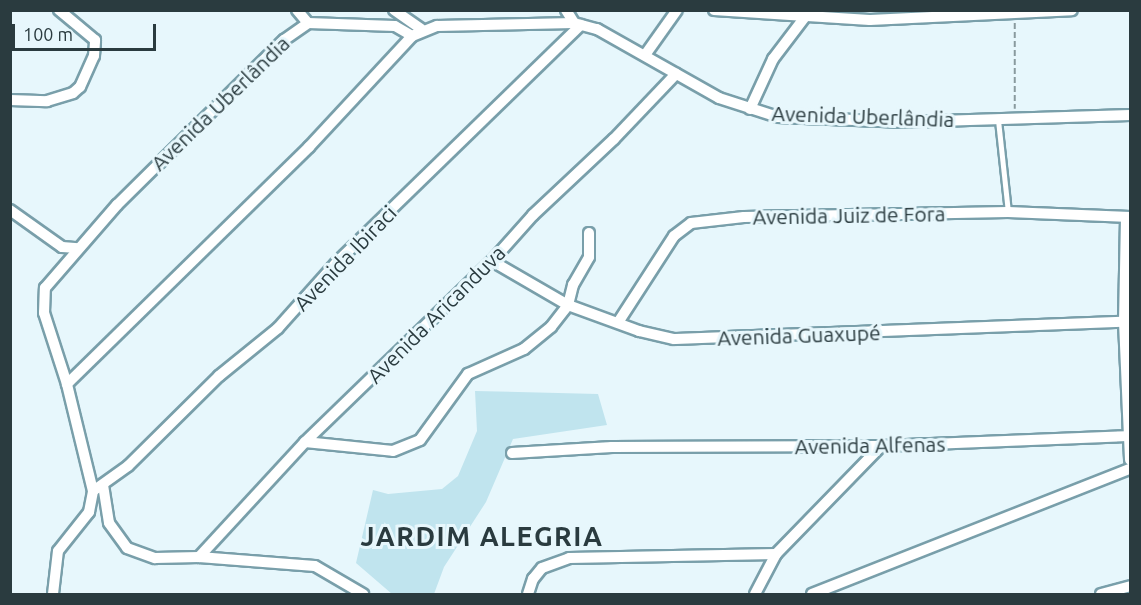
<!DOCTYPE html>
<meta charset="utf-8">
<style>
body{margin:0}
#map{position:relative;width:1141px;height:605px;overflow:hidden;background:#e7f7fc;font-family:Ubuntu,sans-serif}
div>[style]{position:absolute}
.green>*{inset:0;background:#c0e4ee}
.path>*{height:1.5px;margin-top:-0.75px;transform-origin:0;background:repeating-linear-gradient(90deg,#899a9e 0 6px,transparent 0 9px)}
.roads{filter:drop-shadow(2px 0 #799faa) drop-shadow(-2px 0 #799faa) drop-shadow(0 2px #799faa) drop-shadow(0 -2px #799faa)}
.lane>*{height:5px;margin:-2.5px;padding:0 2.5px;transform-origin:2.5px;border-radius:2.5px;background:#fff}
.street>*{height:10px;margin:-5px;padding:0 5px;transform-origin:5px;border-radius:5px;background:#fff}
span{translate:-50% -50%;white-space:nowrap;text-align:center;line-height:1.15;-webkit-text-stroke:6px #e7f7fc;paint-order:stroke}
.street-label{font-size:21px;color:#2a3b3f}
.district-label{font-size:27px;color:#2a3b3f;font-weight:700;letter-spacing:1.5px}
.frame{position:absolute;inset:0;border:12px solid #2a3b3f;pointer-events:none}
.scale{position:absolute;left:12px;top:24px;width:144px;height:27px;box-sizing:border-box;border:3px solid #2a3b3f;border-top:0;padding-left:8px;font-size:18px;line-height:21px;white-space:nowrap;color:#2a3b3f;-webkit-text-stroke:4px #e7f7fc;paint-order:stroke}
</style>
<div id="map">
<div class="green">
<i style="clip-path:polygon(475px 391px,598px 394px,607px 425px,513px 439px,486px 502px,444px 567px,434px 594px,392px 594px,356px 563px,373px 490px,388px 494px,442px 489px,458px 476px,477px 431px)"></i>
</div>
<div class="path">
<i style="left:1015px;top:23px;width:86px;rotate:90deg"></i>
</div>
<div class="roads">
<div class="lane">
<i style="left:998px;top:120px;width:93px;rotate:83.8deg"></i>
</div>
<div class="street">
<i style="left:297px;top:10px;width:17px;rotate:50deg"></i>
<i style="left:394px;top:10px;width:33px;rotate:35deg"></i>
<i style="left:566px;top:10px;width:15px;rotate:58deg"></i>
<i style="left:714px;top:10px;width:156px;rotate:3.7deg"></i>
<i style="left:870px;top:20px;width:202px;rotate:-2.8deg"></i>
<i style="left:645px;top:55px;width:55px;rotate:-54.6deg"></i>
<i style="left:10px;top:100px;width:37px;rotate:2deg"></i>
<i style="left:47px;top:101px;width:27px;rotate:-17deg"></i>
<i style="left:73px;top:93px;width:9px;rotate:-41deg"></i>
<i style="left:80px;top:87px;width:34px;rotate:-66deg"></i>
<i style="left:94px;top:56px;width:16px;rotate:-86deg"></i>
<i style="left:95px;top:40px;width:47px;rotate:-140.2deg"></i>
<i style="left:750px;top:109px;width:55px;rotate:-65.3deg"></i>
<i style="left:773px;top:59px;width:53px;rotate:-52.7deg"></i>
<i style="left:10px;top:210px;width:64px;rotate:35.4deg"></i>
<i style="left:62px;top:247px;width:16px;rotate:4deg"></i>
<i style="left:1126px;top:218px;width:104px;rotate:91.1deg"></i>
<i style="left:1124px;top:322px;width:138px;rotate:87.5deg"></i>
<i style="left:492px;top:261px;width:88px;rotate:30.1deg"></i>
<i style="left:568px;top:305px;width:76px;rotate:20.1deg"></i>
<i style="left:639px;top:331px;width:36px;rotate:13deg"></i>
<i style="left:674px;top:339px;width:450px;rotate:-2.2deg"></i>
<i style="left:619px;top:321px;width:101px;rotate:-57.1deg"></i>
<i style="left:674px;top:236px;width:21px;rotate:-37deg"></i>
<i style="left:691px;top:223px;width:53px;rotate:-6.5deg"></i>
<i style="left:744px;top:217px;width:264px;rotate:-1.1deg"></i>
<i style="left:1008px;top:212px;width:122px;rotate:2.3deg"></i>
<i style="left:67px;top:384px;width:339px;rotate:-44.4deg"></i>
<i style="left:309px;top:147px;width:151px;rotate:-47.1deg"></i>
<i style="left:305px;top:442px;width:88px;rotate:5.8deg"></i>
<i style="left:393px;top:451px;width:29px;rotate:-22deg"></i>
<i style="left:420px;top:440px;width:82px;rotate:-54deg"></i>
<i style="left:468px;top:374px;width:61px;rotate:-24.1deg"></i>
<i style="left:524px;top:349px;width:35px;rotate:-39deg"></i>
<i style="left:551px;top:327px;width:28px;rotate:-52deg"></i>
<i style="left:568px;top:305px;width:21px;rotate:-76deg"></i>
<i style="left:573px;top:285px;width:32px;rotate:-60deg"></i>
<i style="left:589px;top:257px;width:24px;rotate:-90deg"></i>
<i style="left:512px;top:453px;width:100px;rotate:-3.4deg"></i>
<i style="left:612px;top:447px;width:269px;rotate:-0.2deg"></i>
<i style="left:881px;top:446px;width:246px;rotate:-2.3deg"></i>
<i style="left:103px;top:485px;width:38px;rotate:81deg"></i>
<i style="left:109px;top:523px;width:31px;rotate:54deg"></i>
<i style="left:127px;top:548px;width:30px;rotate:20deg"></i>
<i style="left:155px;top:558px;width:44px;rotate:-1.3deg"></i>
<i style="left:199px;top:557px;width:116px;rotate:4.4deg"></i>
<i style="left:315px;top:566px;width:56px;rotate:30.3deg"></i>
<i style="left:93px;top:491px;width:110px;rotate:-103.7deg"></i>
<i style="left:67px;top:384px;width:75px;rotate:-107.9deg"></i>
<i style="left:44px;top:313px;width:25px;rotate:-88deg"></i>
<i style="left:45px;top:288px;width:110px;rotate:-49.1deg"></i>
<i style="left:117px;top:205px;width:235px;rotate:-44.7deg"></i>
<i style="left:284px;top:40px;width:29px;rotate:-35deg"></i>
<i style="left:308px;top:23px;width:87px;rotate:2deg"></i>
<i style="left:395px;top:26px;width:20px;rotate:30deg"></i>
<i style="left:412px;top:36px;width:27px;rotate:-22deg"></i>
<i style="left:437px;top:26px;width:137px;rotate:-1.3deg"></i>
<i style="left:574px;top:23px;width:24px;rotate:15deg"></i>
<i style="left:597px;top:29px;width:140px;rotate:29.5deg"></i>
<i style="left:719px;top:98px;width:62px;rotate:17.9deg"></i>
<i style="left:778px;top:117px;width:128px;rotate:2.2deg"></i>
<i style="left:906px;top:122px;width:224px;rotate:-1.8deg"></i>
<i style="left:199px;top:557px;width:156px;rotate:-47.3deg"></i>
<i style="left:305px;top:442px;width:260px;rotate:-44.1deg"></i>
<i style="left:492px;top:261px;width:62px;rotate:-48.3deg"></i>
<i style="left:533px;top:215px;width:111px;rotate:-43.2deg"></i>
<i style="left:614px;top:139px;width:90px;rotate:-46.4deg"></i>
<i style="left:53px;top:594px;width:43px;rotate:-83.4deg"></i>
<i style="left:58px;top:551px;width:50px;rotate:-51.5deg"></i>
<i style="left:89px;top:512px;width:21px;rotate:-79deg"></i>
<i style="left:93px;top:491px;width:43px;rotate:-35.5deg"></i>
<i style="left:128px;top:466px;width:128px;rotate:-44.7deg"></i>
<i style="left:219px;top:376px;width:76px;rotate:-39.1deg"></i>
<i style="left:278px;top:328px;width:89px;rotate:-48.2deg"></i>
<i style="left:337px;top:262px;width:340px;rotate:-44.2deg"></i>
<i style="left:528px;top:594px;width:16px;rotate:-72deg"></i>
<i style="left:533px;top:579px;width:14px;rotate:-51deg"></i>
<i style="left:542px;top:568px;width:29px;rotate:-20deg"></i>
<i style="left:569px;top:558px;width:207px;rotate:-1.1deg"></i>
<i style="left:755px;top:594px;width:45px;rotate:-62.3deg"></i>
<i style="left:776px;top:554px;width:151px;rotate:-45.8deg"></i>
<i style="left:812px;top:594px;width:342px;rotate:-21.5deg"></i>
<i style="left:1101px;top:594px;width:30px;rotate:-15deg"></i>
</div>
</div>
<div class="street-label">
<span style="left:220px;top:103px;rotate:-44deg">Avenida Uberlândia</span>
<span style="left:863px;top:116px;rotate:2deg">Avenida Uberlândia</span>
<span style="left:849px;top:215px;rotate:-1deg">Avenida Juiz de Fora</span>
<span style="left:345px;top:258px;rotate:-46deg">Avenida Ibiraci</span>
<span style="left:436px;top:314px;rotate:-45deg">Avenida Aricanduva</span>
<span style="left:799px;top:335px;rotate:-2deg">Avenida Guaxupé</span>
<span style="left:870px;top:445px;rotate:-1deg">Avenida Alfenas</span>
</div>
<div class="district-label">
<span style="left:482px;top:537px">JARDIM ALEGRIA</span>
</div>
<div class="frame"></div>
<div class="scale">100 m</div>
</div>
